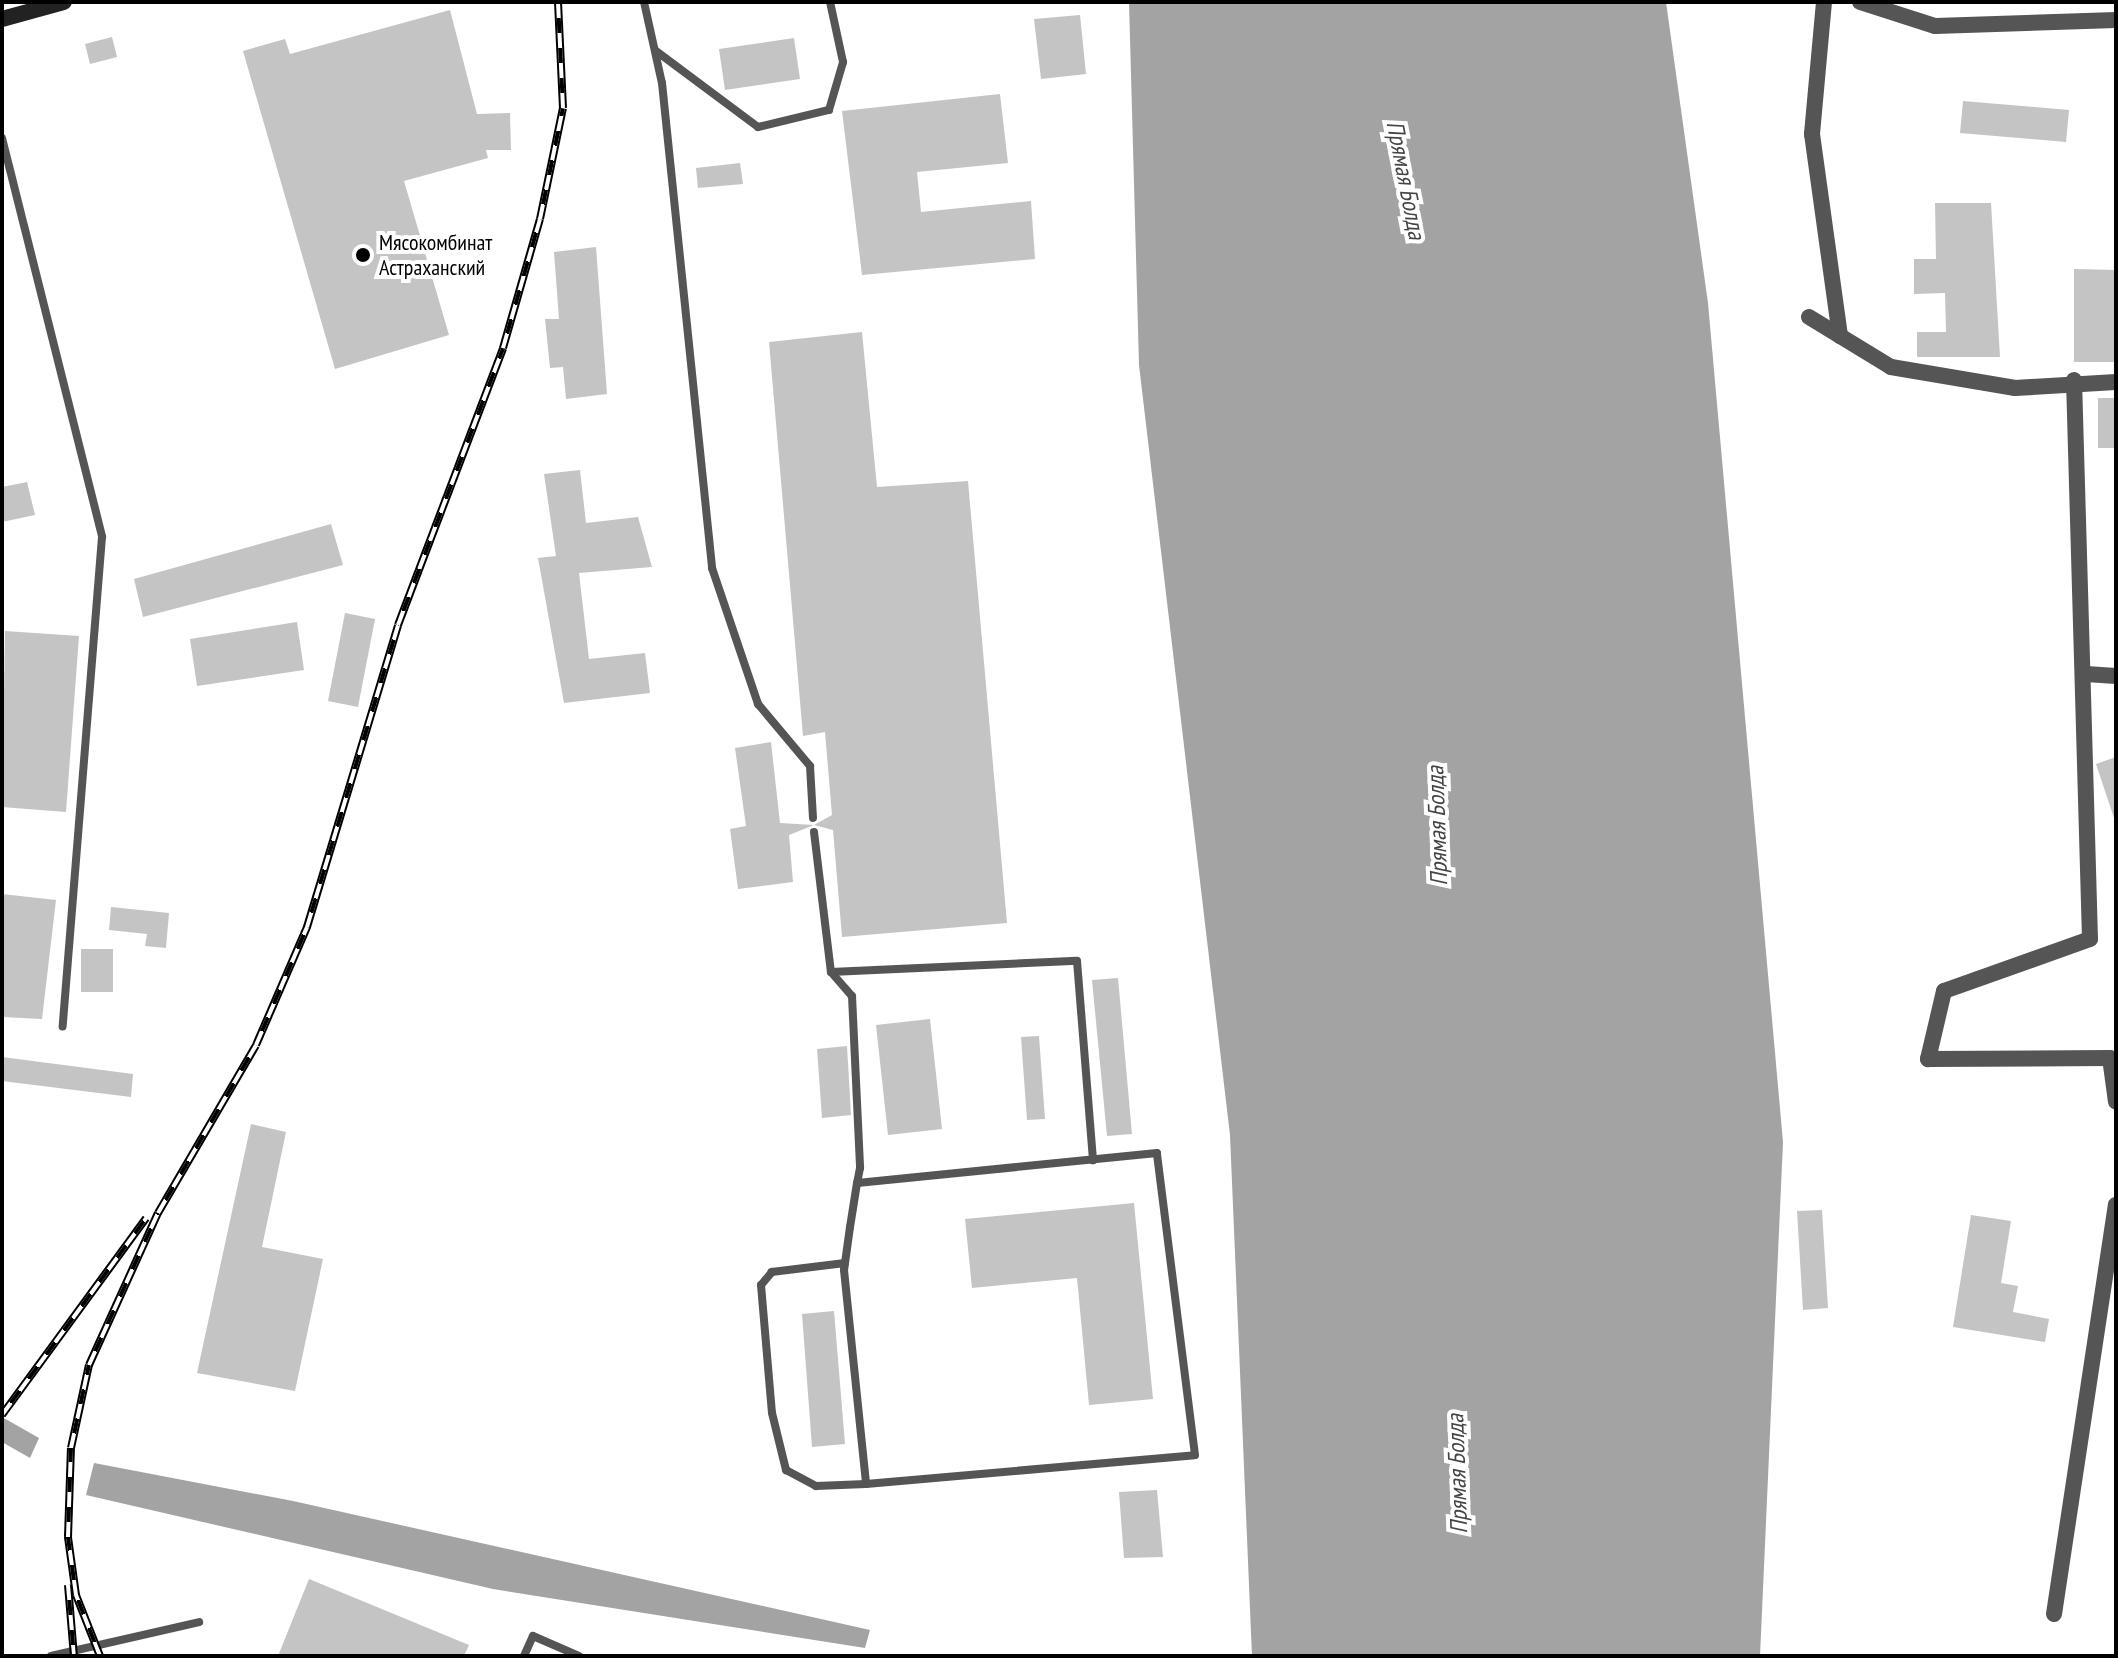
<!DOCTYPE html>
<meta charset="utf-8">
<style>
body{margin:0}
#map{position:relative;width:2118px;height:1658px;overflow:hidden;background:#fff;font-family:"PT Sans Narrow",sans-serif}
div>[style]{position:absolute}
.water>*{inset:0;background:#a3a3a3}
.building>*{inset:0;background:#c4c4c4}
.lane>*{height:8px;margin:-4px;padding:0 4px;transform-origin:4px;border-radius:4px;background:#555}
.street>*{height:16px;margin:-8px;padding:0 8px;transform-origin:8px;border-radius:8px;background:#555}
.secondary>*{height:16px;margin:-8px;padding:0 8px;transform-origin:8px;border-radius:8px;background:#222}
.rail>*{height:8px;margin-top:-4px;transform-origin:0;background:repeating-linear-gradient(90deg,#fff 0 15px,#000 0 30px);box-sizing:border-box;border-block:2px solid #000}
.dots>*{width:22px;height:22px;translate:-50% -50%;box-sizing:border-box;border:4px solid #fff;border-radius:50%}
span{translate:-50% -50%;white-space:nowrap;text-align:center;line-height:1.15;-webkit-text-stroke:8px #fff;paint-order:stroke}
.poi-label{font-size:22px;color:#000}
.left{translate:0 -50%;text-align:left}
.water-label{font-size:24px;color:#444;font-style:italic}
.frame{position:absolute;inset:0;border:4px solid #000;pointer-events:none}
</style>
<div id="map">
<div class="water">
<i style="clip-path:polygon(1129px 2px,1666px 2px,1708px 303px,1783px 1142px,1760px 1656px,1252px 1656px,1230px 1135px,1139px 365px)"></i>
<i style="clip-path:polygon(2px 1417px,39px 1438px,30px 1458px,2px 1442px)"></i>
<i style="clip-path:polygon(94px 1463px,293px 1501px,870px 1630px,865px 1648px,493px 1589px,86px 1495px)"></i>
</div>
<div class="building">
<i style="clip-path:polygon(450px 10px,477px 114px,510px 113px,511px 150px,486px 150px,488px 158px,404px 181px,449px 335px,335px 369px,243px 51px,285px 39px,290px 54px)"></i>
<i style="clip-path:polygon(1080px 15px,1086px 74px,1041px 79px,1034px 19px)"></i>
<i style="clip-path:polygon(112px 37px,117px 57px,90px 64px,85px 44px)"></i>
<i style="clip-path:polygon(794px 38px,800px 79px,725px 90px,719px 49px)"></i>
<i style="clip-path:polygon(1000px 94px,1008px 163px,917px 172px,921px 212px,1031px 201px,1035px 259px,862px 275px,842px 111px)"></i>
<i style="clip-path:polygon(1963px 101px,2069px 110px,2066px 142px,1960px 133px)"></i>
<i style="clip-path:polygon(740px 163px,743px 184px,698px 188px,696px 168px)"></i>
<i style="clip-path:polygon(1935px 203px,1991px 203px,2000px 357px,1917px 357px,1917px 332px,1946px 332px,1945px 293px,1914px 294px,1914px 259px,1936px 259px)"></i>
<i style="clip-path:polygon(596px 247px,607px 394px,566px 399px,563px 367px,550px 368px,545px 319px,559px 319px,554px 252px)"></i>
<i style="clip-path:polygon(2074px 269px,2116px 270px,2116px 362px,2074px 362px)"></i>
<i style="clip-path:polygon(862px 332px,877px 487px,968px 481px,1007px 923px,842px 937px,833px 830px,814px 825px,789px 835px,793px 882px,738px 889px,730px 829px,746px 826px,735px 748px,771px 742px,780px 823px,814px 825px,832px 815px,825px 732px,803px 736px,769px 342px)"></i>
<i style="clip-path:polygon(2098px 398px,2116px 398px,2116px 448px,2098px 448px)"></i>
<i style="clip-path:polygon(580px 470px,586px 523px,638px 517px,652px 567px,579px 573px,589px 659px,645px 653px,650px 693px,564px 703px,538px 558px,556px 556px,544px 474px)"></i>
<i style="clip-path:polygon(27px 482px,35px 515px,2px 522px,2px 487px)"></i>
<i style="clip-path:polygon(331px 524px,343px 565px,143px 617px,134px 579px)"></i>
<i style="clip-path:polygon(345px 613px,375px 619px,358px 707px,328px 701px)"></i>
<i style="clip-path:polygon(297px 622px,304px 670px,197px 686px,190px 639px)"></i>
<i style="clip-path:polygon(5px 631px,79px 636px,66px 812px,2px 807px)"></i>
<i style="clip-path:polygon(2116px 757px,2116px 817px,2114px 818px,2096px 764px)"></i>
<i style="clip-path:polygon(2px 894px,56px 900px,42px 1019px,2px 1017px)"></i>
<i style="clip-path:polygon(111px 907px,169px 913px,166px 948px,145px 946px,147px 934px,109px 930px)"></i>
<i style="clip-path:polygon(81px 949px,113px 949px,113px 992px,81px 992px)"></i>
<i style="clip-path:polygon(1118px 978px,1132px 1134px,1107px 1136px,1092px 980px)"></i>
<i style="clip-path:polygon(930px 1019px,942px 1129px,888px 1135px,876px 1025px)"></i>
<i style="clip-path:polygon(1039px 1036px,1045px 1119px,1027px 1120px,1021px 1037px)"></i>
<i style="clip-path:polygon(847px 1046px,851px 1115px,822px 1118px,817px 1049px)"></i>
<i style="clip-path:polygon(2px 1057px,133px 1074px,131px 1097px,2px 1081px)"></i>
<i style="clip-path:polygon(251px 1124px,286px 1132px,262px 1247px,323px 1259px,295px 1391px,197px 1373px)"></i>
<i style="clip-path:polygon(1134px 1203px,1153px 1399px,1089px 1405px,1077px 1278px,972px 1288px,965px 1219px)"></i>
<i style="clip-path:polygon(1822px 1210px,1828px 1308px,1803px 1310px,1797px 1211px)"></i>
<i style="clip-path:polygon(1971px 1215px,2011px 1221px,2001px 1283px,2018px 1286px,2013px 1312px,2049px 1319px,2045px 1342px,1953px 1327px)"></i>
<i style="clip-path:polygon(834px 1311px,845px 1444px,812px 1447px,802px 1314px)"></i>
<i style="clip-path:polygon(1157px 1490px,1163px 1557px,1124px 1558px,1119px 1492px)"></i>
<i style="clip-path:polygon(309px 1579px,469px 1645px,464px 1656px,278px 1656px)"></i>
</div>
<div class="lane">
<i style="left:644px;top:2px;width:83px;rotate:77.5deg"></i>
<i style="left:662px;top:83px;width:488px;rotate:84.1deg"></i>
<i style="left:712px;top:568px;width:144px;rotate:71.3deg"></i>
<i style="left:758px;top:704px;width:81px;rotate:50deg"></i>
<i style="left:810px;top:766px;width:52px;rotate:86.7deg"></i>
<i style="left:656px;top:51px;width:127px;rotate:36.7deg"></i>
<i style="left:758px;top:127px;width:73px;rotate:-13.5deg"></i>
<i style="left:829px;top:110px;width:50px;rotate:-73.7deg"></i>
<i style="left:843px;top:62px;width:61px;rotate:-102.2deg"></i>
<i style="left:2px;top:138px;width:411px;rotate:75.9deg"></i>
<i style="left:102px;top:537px;width:491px;rotate:94.6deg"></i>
<i style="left:814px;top:832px;width:141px;rotate:83.1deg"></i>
<i style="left:831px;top:972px;width:32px;rotate:49deg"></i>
<i style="left:852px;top:996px;width:172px;rotate:87.3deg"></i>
<i style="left:860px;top:1168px;width:15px;rotate:101deg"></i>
<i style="left:857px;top:1183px;width:45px;rotate:99deg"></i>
<i style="left:850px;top:1227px;width:43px;rotate:97.9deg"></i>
<i style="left:844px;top:1270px;width:215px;rotate:84.1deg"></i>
<i style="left:866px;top:1484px;width:330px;rotate:-5deg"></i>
<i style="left:1195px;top:1455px;width:304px;rotate:-97.2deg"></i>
<i style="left:1157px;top:1153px;width:301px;rotate:174.3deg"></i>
<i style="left:831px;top:972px;width:246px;rotate:-2.6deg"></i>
<i style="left:1077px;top:961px;width:200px;rotate:85.4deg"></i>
<i style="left:845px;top:1263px;width:74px;rotate:173deg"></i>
<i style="left:772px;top:1272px;width:17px;rotate:130deg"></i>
<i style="left:761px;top:1285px;width:128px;rotate:85.1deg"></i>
<i style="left:772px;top:1413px;width:59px;rotate:76.2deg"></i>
<i style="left:786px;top:1470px;width:34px;rotate:28deg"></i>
<i style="left:816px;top:1486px;width:50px;rotate:-2.3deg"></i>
<i style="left:51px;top:1656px;width:152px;rotate:-12.9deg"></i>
<i style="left:524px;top:1656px;width:22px;rotate:-66deg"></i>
<i style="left:533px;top:1636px;width:50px;rotate:23.5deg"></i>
</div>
<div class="street">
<i style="left:1824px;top:2px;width:133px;rotate:95.2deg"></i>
<i style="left:1812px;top:134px;width:204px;rotate:82.1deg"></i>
<i style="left:1860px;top:2px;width:79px;rotate:17.7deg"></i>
<i style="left:1935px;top:26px;width:181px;rotate:-1.9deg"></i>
<i style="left:1809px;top:317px;width:96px;rotate:31.4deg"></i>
<i style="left:1891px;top:367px;width:126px;rotate:9.6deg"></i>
<i style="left:2015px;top:388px;width:101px;rotate:-3.4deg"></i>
<i style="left:2074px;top:380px;width:559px;rotate:88.36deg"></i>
<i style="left:2090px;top:939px;width:155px;rotate:160.4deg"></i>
<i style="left:1944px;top:991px;width:70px;rotate:103.2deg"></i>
<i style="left:1928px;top:1059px;width:182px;rotate:-0.3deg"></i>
<i style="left:2110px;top:1058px;width:44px;rotate:82.2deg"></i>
<i style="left:2086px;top:674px;width:30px;rotate:4deg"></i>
<i style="left:2054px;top:1614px;width:414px;rotate:-81.4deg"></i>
</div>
<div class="secondary">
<i style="left:2px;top:19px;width:64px;rotate:-15.3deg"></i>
</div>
<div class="rail">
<i style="left:2px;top:1415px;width:244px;rotate:-53.8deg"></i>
<i style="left:68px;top:1585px;width:71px;rotate:85.2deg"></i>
<i style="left:100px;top:1656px;width:66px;rotate:-111.5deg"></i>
<i style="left:76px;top:1595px;width:59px;rotate:-97.9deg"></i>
<i style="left:68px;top:1537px;width:89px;rotate:-88.1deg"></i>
<i style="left:71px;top:1448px;width:85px;rotate:-77.8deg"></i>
<i style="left:89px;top:1365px;width:167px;rotate:-65.6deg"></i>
<i style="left:158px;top:1213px;width:194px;rotate:-59.7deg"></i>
<i style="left:256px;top:1045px;width:129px;rotate:-66.6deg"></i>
<i style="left:307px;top:927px;width:315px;rotate:-73.2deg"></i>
<i style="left:398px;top:625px;width:296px;rotate:-69.2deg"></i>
<i style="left:503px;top:348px;width:134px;rotate:-74deg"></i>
<i style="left:540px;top:219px;width:113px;rotate:-78.3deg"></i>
<i style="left:563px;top:108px;width:106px;rotate:-92.7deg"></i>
</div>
<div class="dots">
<i style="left:363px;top:255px;background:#000"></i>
</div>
<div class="poi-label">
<span class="left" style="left:379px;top:255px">Мясокомбинат<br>Астраханский</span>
</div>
<div class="water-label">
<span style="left:1406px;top:180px;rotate:79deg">Прямая Болда</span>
<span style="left:1437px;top:826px;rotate:-92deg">Прямая Болда</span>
<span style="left:1457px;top:1474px;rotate:-92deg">Прямая Болда</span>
</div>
<div class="frame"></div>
</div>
